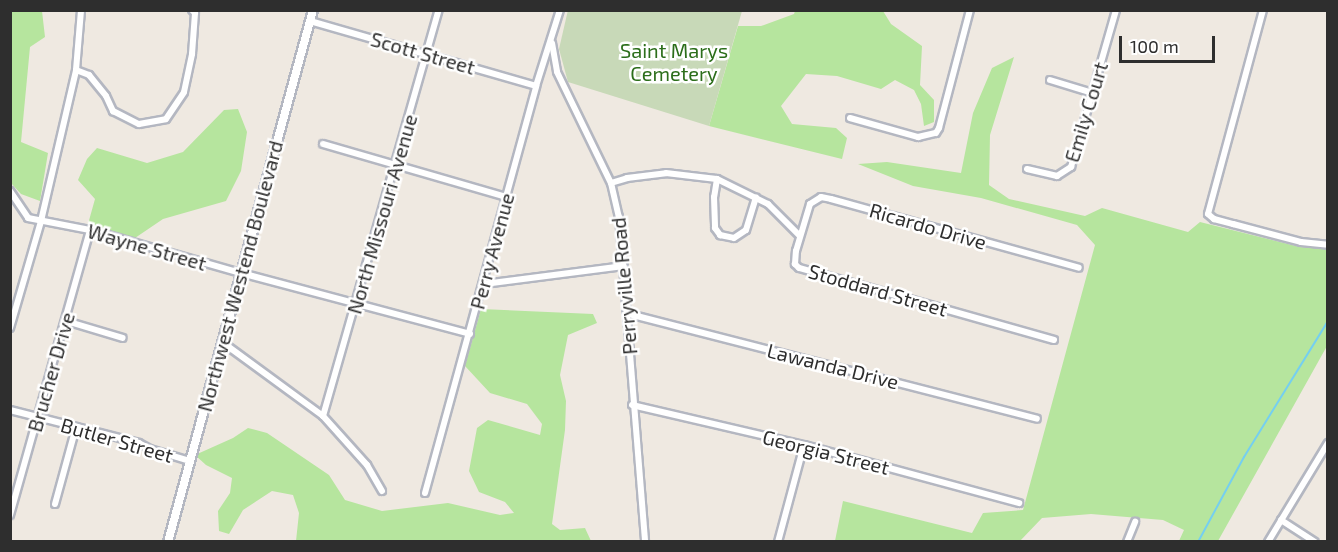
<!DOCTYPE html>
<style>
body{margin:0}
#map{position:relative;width:1338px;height:552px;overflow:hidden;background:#efe9e1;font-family:"Exo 2",sans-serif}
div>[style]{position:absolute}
.green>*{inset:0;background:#b6e59e}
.cemetery>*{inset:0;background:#c8d9b8}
.stream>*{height:2px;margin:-1px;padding:0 1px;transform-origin:1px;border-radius:1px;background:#75cff0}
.roads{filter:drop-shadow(2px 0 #b4b7c1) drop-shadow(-2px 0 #b4b7c1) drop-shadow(0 2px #b4b7c1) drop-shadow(0 -2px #b4b7c1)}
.minor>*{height:6px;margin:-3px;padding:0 3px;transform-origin:3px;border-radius:3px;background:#fff}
.tertiary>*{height:8px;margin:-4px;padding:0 4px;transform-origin:4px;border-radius:4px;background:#fff}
span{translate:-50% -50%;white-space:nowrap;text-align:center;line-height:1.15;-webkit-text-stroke:5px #fff;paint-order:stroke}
.park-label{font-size:20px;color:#2c6e1b}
.street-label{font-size:20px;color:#2e2e2e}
.frame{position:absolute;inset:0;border:12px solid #2e2e2e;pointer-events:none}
.scale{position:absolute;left:1119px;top:36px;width:96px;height:27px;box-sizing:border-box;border:3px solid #2e2e2e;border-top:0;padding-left:8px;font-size:18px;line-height:21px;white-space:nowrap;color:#2e2e2e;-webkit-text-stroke:4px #fff;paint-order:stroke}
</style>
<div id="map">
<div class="green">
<i style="clip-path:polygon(10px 11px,42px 11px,45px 37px,30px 47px,21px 142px,48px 153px,40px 201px,21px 194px,11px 183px)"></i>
<i style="clip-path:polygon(795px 11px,883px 11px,891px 24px,922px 46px,920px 85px,934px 100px,934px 122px,924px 126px,921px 104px,914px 90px,895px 80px,881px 89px,837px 76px,806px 74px,781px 106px,792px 124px,836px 128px,847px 138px,842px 159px,709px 126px,738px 26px,761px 26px,794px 14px)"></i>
<i style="clip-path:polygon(1014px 57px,990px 135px,989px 185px,1009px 199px,1085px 216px,1102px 208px,1188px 232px,1200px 222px,1300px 247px,1327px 249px,1327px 346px,1218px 541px,1179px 541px,1184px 530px,1163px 520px,1091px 514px,1042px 518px,1020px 541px,835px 541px,843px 501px,972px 533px,983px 513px,1023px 510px,1095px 245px,1077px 225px,981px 198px,913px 186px,858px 164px,887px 162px,961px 173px,973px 113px,992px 68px)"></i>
<i style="clip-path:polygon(238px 109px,247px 132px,241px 171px,226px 201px,163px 219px,135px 238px,88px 224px,95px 199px,78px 180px,87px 159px,97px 148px,147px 163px,183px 152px,224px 110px)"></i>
<i style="clip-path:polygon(481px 309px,593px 314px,597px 323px,568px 335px,560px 375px,566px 401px,565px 430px,552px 524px,560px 530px,585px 528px,591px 541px,296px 541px,299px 513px,293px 495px,272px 491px,243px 510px,229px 534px,219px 531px,218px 511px,230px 493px,232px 478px,206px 465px,195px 455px,233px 438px,248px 428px,267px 433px,329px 475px,345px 500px,382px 511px,448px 503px,500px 515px,514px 513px,505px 502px,479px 492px,469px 471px,477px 428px,488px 420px,540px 435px,542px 424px,527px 404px,490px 393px,465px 366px)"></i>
</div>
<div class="cemetery">
<i style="clip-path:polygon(568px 10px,742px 11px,709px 126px,568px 82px,559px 49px)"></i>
</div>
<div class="stream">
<i style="left:1198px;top:542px;width:97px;rotate:-61.6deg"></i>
<i style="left:1244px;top:457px;width:160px;rotate:-58.3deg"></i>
</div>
<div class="roads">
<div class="minor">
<i style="left:1263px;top:10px;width:211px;rotate:105.1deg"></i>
<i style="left:1208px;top:214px;width:8px;rotate:40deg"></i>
<i style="left:1214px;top:219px;width:20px;rotate:15deg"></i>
<i style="left:1233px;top:224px;width:70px;rotate:14.8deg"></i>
<i style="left:1301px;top:242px;width:27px;rotate:6deg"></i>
<i style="left:310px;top:21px;width:235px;rotate:16deg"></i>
<i style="left:552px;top:43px;width:29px;rotate:80deg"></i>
<i style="left:557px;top:72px;width:123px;rotate:64.1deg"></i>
<i style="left:611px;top:183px;width:35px;rotate:77deg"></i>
<i style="left:619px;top:217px;width:326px;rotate:85.4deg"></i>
<i style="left:76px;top:70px;width:14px;rotate:21deg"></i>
<i style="left:89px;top:75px;width:27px;rotate:51deg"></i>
<i style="left:106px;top:96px;width:17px;rotate:65deg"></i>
<i style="left:113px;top:111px;width:29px;rotate:27deg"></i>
<i style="left:139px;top:124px;width:27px;rotate:-10deg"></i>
<i style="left:166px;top:119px;width:32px;rotate:-56deg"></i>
<i style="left:184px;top:92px;width:39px;rotate:-78deg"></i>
<i style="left:192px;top:54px;width:41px;rotate:-85.8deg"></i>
<i style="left:195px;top:13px;width:4px;rotate:-135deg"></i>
<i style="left:1050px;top:80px;width:45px;rotate:16.8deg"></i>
<i style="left:850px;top:118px;width:71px;rotate:15.6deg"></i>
<i style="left:918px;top:137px;width:18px;rotate:-13deg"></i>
<i style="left:936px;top:133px;width:6px;rotate:-59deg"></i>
<i style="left:939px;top:128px;width:122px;rotate:-75.3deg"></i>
<i style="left:323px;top:144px;width:191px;rotate:16.1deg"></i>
<i style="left:1027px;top:169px;width:31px;rotate:13deg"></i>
<i style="left:1057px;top:176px;width:17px;rotate:-33deg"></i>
<i style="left:1071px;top:167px;width:163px;rotate:-74deg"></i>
<i style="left:717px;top:179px;width:18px;rotate:99deg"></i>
<i style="left:714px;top:197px;width:31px;rotate:88deg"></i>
<i style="left:715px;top:228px;width:9px;rotate:54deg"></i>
<i style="left:720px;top:235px;width:14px;rotate:12deg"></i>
<i style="left:734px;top:238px;width:14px;rotate:-34deg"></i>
<i style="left:746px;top:230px;width:34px;rotate:-73deg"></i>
<i style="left:611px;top:183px;width:17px;rotate:-17deg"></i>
<i style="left:627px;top:178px;width:39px;rotate:-7deg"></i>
<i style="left:666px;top:173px;width:51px;rotate:6.7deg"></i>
<i style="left:717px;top:179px;width:57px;rotate:26.1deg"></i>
<i style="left:768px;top:204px;width:45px;rotate:45deg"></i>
<i style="left:10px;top:191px;width:32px;rotate:56deg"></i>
<i style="left:28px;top:218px;width:63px;rotate:11deg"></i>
<i style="left:90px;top:230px;width:157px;rotate:15.9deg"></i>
<i style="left:241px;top:273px;width:237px;rotate:14.9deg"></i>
<i style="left:484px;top:284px;width:141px;rotate:-7.3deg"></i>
<i style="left:629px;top:314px;width:421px;rotate:14.4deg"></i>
<i style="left:66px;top:321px;width:59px;rotate:16.6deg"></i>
<i style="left:10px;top:328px;width:111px;rotate:-73.8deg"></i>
<i style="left:41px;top:221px;width:155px;rotate:-76.9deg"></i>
<i style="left:76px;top:70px;width:60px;rotate:-85.2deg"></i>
<i style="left:1054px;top:340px;width:265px;rotate:-164.2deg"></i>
<i style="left:799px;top:268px;width:6px;rotate:-135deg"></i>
<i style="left:795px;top:264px;width:13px;rotate:-86deg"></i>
<i style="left:796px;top:251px;width:49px;rotate:-73.4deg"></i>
<i style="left:810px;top:204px;width:13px;rotate:-32deg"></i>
<i style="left:821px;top:197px;width:10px;rotate:11deg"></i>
<i style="left:831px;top:199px;width:257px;rotate:15.5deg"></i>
<i style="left:222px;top:342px;width:125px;rotate:36.2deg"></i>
<i style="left:323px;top:416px;width:66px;rotate:48.1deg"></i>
<i style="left:367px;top:465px;width:30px;rotate:60deg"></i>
<i style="left:632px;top:405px;width:177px;rotate:13.1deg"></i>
<i style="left:804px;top:445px;width:223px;rotate:15.1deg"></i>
<i style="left:10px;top:410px;width:133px;rotate:14.3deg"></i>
<i style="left:139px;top:443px;width:13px;rotate:29deg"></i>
<i style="left:150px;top:449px;width:42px;rotate:16.7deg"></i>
<i style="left:323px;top:416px;width:422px;rotate:-74.1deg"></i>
<i style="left:425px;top:493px;width:422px;rotate:-74.7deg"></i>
<i style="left:536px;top:86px;width:80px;rotate:-72.5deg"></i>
<i style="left:55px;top:504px;width:80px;rotate:-74.7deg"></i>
<i style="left:10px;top:515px;width:296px;rotate:-74.3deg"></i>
<i style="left:1281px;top:520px;width:40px;rotate:32.9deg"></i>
<i style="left:778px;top:542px;width:100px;rotate:-75deg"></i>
<i style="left:1127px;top:542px;width:22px;rotate:-68deg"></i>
<i style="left:1268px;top:542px;width:116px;rotate:-58.8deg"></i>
</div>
<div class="tertiary">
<i style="left:168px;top:542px;width:551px;rotate:-74.75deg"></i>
</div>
</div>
<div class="park-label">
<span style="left:674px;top:62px">Saint Marys<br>Cemetery</span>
</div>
<div class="street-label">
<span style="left:423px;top:53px;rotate:16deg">Scott Street</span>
<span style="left:1086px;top:112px;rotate:-73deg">Emily Court</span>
<span style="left:382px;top:214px;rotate:-74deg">North Missouri Avenue</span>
<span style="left:928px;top:226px;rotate:16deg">Ricardo Drive</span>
<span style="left:147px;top:247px;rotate:16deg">Wayne Street</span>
<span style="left:492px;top:251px;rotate:-75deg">Perry Avenue</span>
<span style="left:240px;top:276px;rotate:-75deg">Northwest Westend Boulevard</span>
<span style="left:624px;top:286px;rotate:-95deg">Perryville Road</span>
<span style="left:878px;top:290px;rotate:16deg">Stoddard Street</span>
<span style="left:833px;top:366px;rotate:14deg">Lawanda Drive</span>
<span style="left:51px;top:372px;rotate:-74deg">Brucher Drive</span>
<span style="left:117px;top:440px;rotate:16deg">Butler Street</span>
<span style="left:826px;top:452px;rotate:14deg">Georgia Street</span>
</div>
<div class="frame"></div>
<div class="scale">100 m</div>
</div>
